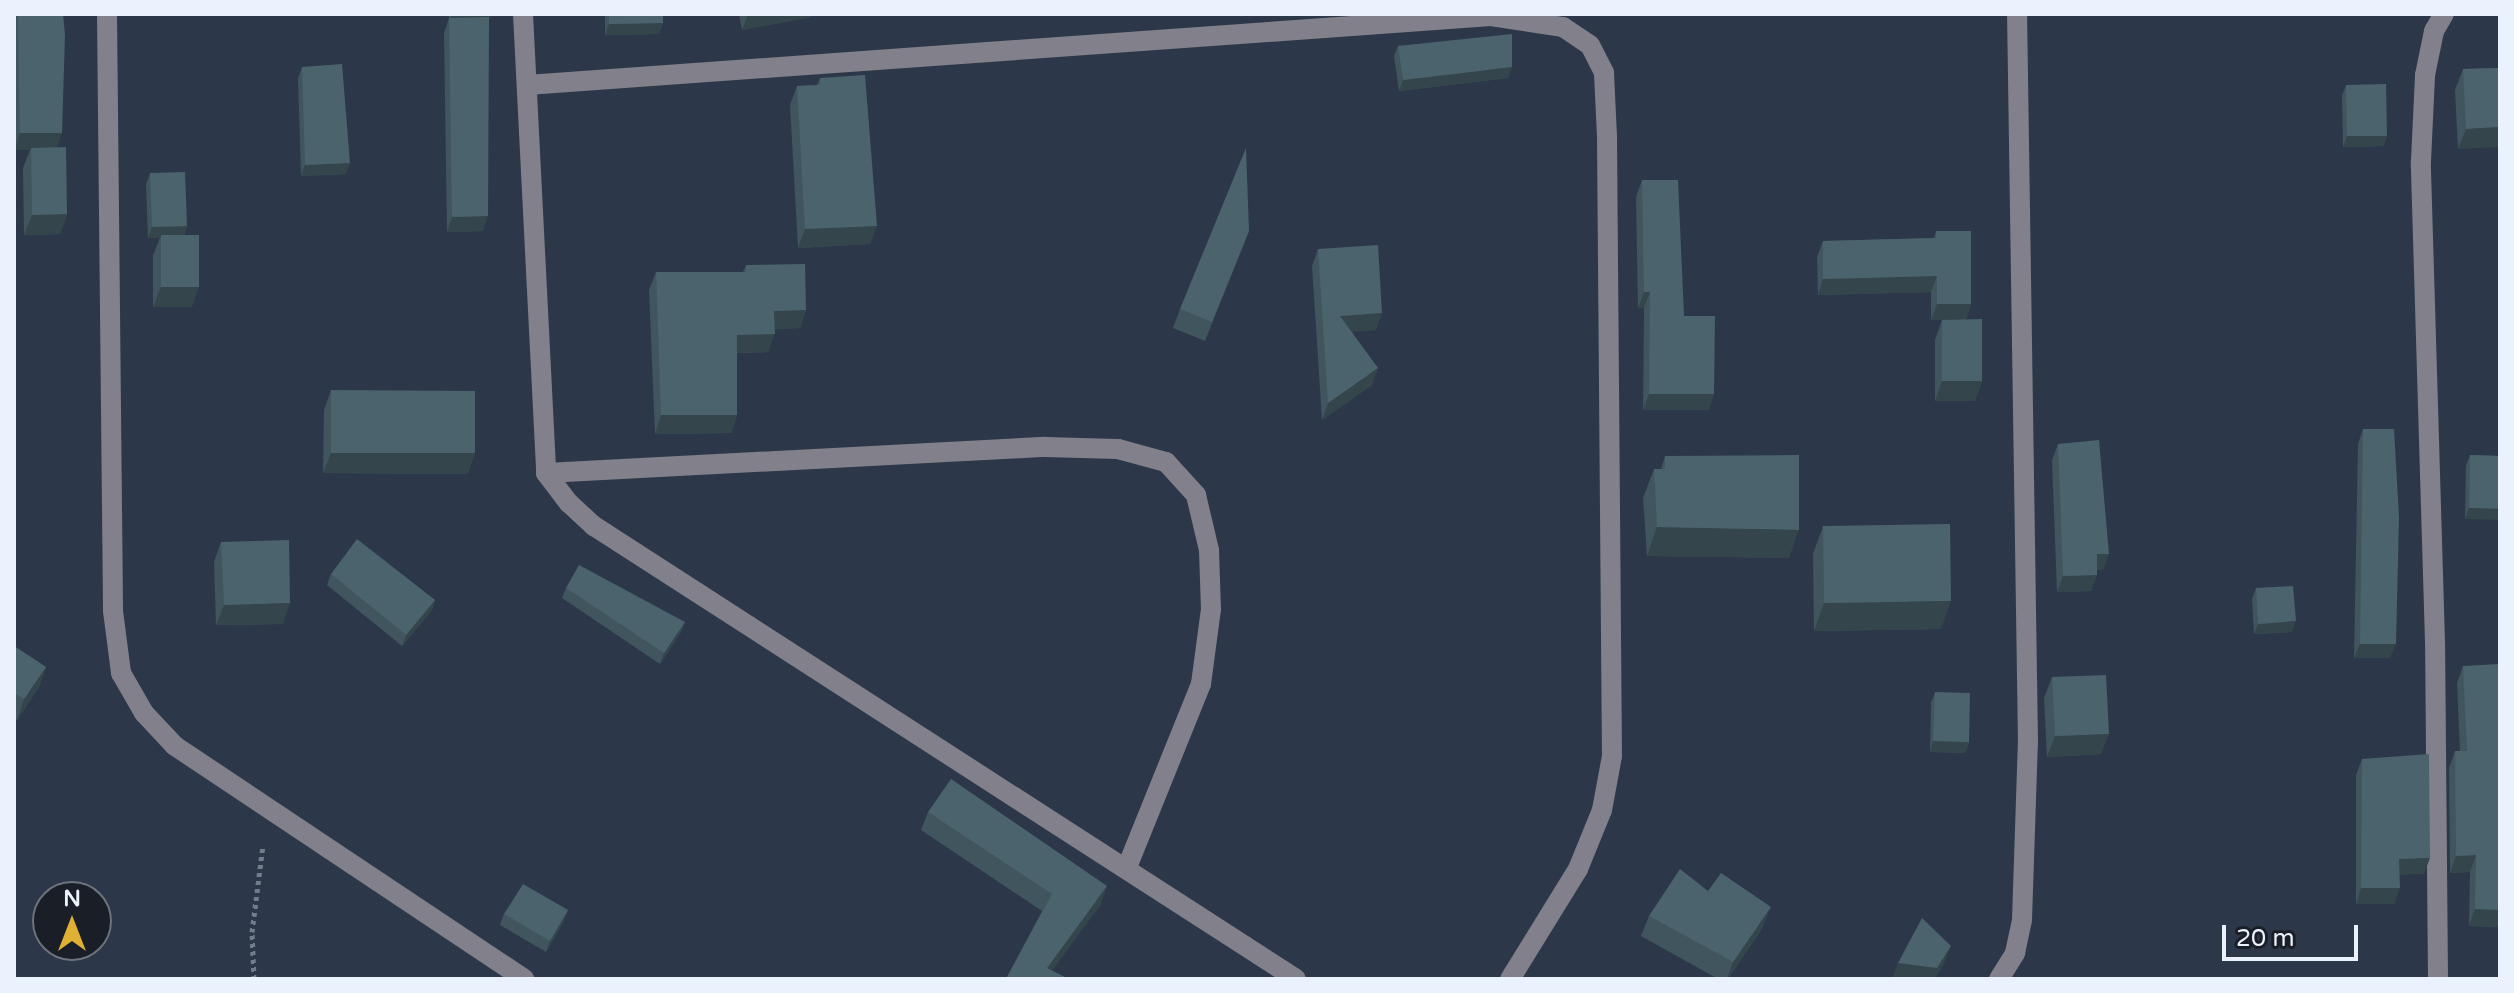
<!DOCTYPE html>
<style>
body{margin:0}
#map{position:relative;width:2514px;height:993px;overflow:hidden;background:#2c3849;font-family:"Varela Round",sans-serif}
div>[style]{position:absolute}
.path>*{height:5px;margin-top:-2.5px;transform-origin:0;background:repeating-linear-gradient(90deg,#727c8b 0 4px,transparent 0 8px)}
.minor>*{height:20px;margin:-10px;padding:0 10px;transform-origin:10px;border-radius:10px;background:#82818b}
.wall>*{inset:0;background:#40555d}
.shaded-wall>*{inset:0;background:#34454c}
.building>*{inset:0;background:#4a636c}
span{translate:-50% -50%;white-space:nowrap;text-align:center;line-height:1.15;-webkit-text-stroke:6px #1a1f27;paint-order:stroke}
.frame{position:absolute;inset:0;border:16px solid #eaf2fd;pointer-events:none}
.north{position:absolute;left:32px;top:881px;width:80px;height:80px;box-sizing:border-box;background:#1a1f27;border:2px solid #6d737d;border-radius:50%;rotate:0deg;font-size:22px;font-weight:700;line-height:32px;text-align:center;color:#eaf2fd}
.north::after{content:'';display:block;margin:auto;width:28px;height:36px;background:#e0b034;clip-path:polygon(50% 0,100% 100%,50% 72%,0 100%)}
.scale{position:absolute;left:2222px;top:925px;width:136px;height:36px;box-sizing:border-box;border:4px solid #eaf2fd;border-top:0;padding-left:10px;font-size:24px;line-height:28px;white-space:nowrap;color:#eaf2fd;-webkit-text-stroke:6px #1a1f27;paint-order:stroke}
</style>
<div id="map">
<div class="path">
<i style="left:254px;top:979px;width:47px;rotate:-92.4deg"></i>
<i style="left:252px;top:932px;width:88px;rotate:-82.8deg"></i>
</div>
<div class="minor">
<i style="left:107px;top:14px;width:597px;rotate:89.42deg"></i>
<i style="left:113px;top:611px;width:63px;rotate:82.6deg"></i>
<i style="left:121px;top:673px;width:46px;rotate:60.1deg"></i>
<i style="left:144px;top:713px;width:45px;rotate:46.8deg"></i>
<i style="left:175px;top:746px;width:420px;rotate:33.7deg"></i>
<i style="left:523px;top:14px;width:460px;rotate:87.1deg"></i>
<i style="left:546px;top:473px;width:38px;rotate:53deg"></i>
<i style="left:569px;top:503px;width:34px;rotate:43deg"></i>
<i style="left:594px;top:526px;width:835px;rotate:32.83deg"></i>
<i style="left:527px;top:85px;width:966px;rotate:-4.09deg"></i>
<i style="left:1491px;top:16px;width:73px;rotate:8.7deg"></i>
<i style="left:1563px;top:27px;width:32px;rotate:34deg"></i>
<i style="left:1590px;top:45px;width:31px;rotate:63deg"></i>
<i style="left:1604px;top:73px;width:64px;rotate:87.3deg"></i>
<i style="left:1607px;top:137px;width:619px;rotate:89.54deg"></i>
<i style="left:1612px;top:756px;width:55px;rotate:100.5deg"></i>
<i style="left:1602px;top:810px;width:64px;rotate:112.1deg"></i>
<i style="left:1578px;top:869px;width:129px;rotate:121.7deg"></i>
<i style="left:546px;top:473px;width:500px;rotate:-3deg"></i>
<i style="left:1045px;top:447px;width:73px;rotate:1.6deg"></i>
<i style="left:1118px;top:449px;width:50px;rotate:15.2deg"></i>
<i style="left:1166px;top:462px;width:45px;rotate:47.7deg"></i>
<i style="left:1196px;top:495px;width:57px;rotate:76.7deg"></i>
<i style="left:1209px;top:550px;width:59px;rotate:88.1deg"></i>
<i style="left:1211px;top:609px;width:76px;rotate:97.6deg"></i>
<i style="left:1201px;top:684px;width:197px;rotate:112deg"></i>
<i style="left:1999px;top:979px;width:31px;rotate:-58deg"></i>
<i style="left:2015px;top:953px;width:34px;rotate:-78deg"></i>
<i style="left:2022px;top:920px;width:177px;rotate:-88.1deg"></i>
<i style="left:2028px;top:743px;width:729px;rotate:-90.86deg"></i>
<i style="left:2438px;top:979px;width:337px;rotate:-90.5deg"></i>
<i style="left:2435px;top:642px;width:481px;rotate:-91.7deg"></i>
<i style="left:2421px;top:161px;width:86px;rotate:-87.3deg"></i>
<i style="left:2425px;top:75px;width:45px;rotate:-78.4deg"></i>
<i style="left:2434px;top:31px;width:20px;rotate:-60deg"></i>
</div>
<div class="wall">
<i style="clip-path:polygon(14px 14px,63px 14px,57px 147px,67px 214px,60px 234px,24px 235px,23px 168px,30px 150px,14px 150px)"></i>
<i style="clip-path:polygon(449px 14px,491px 14px,489px 19px,483px 231px,447px 232px,444px 33px,449px 18px)"></i>
<i style="clip-path:polygon(605px 14px,663px 14px,663px 23px,659px 34px,605px 35px)"></i>
<i style="clip-path:polygon(739px 14px,812px 14px,811px 17px,742px 30px)"></i>
<i style="clip-path:polygon(1398px 46px,1508px 78px,1399px 91px,1394px 56px)"></i>
<i style="clip-path:polygon(302px 67px,346px 174px,301px 176px,298px 78px)"></i>
<i style="clip-path:polygon(2500px 68px,2458px 149px,2455px 90px,2463px 69px)"></i>
<i style="clip-path:polygon(820px 78px,870px 244px,798px 248px,790px 105px,797px 86px,817px 85px)"></i>
<i style="clip-path:polygon(2346px 85px,2387px 136px,2383px 146px,2343px 147px,2342px 96px)"></i>
<i style="clip-path:polygon(150px 173px,187px 226px,184px 235px,192px 307px,153px 307px,153px 256px,160px 237px,148px 238px,146px 184px)"></i>
<i style="clip-path:polygon(1642px 180px,1684px 316px,1714px 394px,1708px 410px,1643px 410px,1644px 308px,1638px 308px,1636px 197px)"></i>
<i style="clip-path:polygon(1249px 231px,1205px 341px,1173px 328px,1180px 309px)"></i>
<i style="clip-path:polygon(1936px 231px,1971px 304px,1966px 319px,1982px 381px,1975px 401px,1935px 401px,1935px 340px,1942px 320px,1931px 320px,1931px 292px,1818px 295px,1817px 257px,1823px 241px,1934px 238px)"></i>
<i style="clip-path:polygon(1318px 249px,1376px 330px,1352px 331px,1372px 385px,1322px 420px,1312px 266px)"></i>
<i style="clip-path:polygon(746px 265px,806px 310px,800px 328px,775px 329px,768px 352px,737px 353px,737px 415px,731px 433px,655px 434px,649px 290px,656px 272px,743px 272px)"></i>
<i style="clip-path:polygon(331px 390px,468px 474px,323px 473px,324px 410px)"></i>
<i style="clip-path:polygon(2363px 429px,2390px 658px,2354px 658px,2358px 444px)"></i>
<i style="clip-path:polygon(2058px 444px,2103px 570px,2097px 570px,2091px 591px,2057px 592px,2052px 460px)"></i>
<i style="clip-path:polygon(2470px 455px,2500px 456px,2465px 519px,2466px 466px)"></i>
<i style="clip-path:polygon(1665px 456px,1789px 558px,1647px 556px,1643px 498px,1654px 469px,1661px 469px)"></i>
<i style="clip-path:polygon(1823px 526px,1941px 629px,1814px 631px,1813px 554px)"></i>
<i style="clip-path:polygon(221px 542px,283px 624px,216px 625px,214px 562px)"></i>
<i style="clip-path:polygon(331px 574px,435px 600px,432px 610px,402px 646px,327px 585px)"></i>
<i style="clip-path:polygon(566px 588px,685px 622px,681px 632px,660px 664px,562px 598px)"></i>
<i style="clip-path:polygon(2256px 588px,2292px 632px,2254px 634px,2252px 599px)"></i>
<i style="clip-path:polygon(14px 646px,46px 667px,39px 687px,17px 720px,14px 718px)"></i>
<i style="clip-path:polygon(2463px 666px,2500px 927px,2469px 926px,2470px 872px,2450px 873px,2449px 768px,2455px 751px,2460px 751px,2457px 683px)"></i>
<i style="clip-path:polygon(2052px 677px,2101px 754px,2047px 757px,2044px 698px)"></i>
<i style="clip-path:polygon(1935px 692px,1969px 742px,1965px 753px,1930px 752px,1931px 703px)"></i>
<i style="clip-path:polygon(2362px 759px,2424px 874px,2399px 874px,2394px 904px,2356px 904px,2356px 775px)"></i>
<i style="clip-path:polygon(928px 812px,1101px 904px,1052px 970px,1006px 979px,1042px 911px,921px 830px)"></i>
<i style="clip-path:polygon(1708px 891px,1763px 927px,1728px 979px,1718px 979px,1641px 936px,1649px 916px)"></i>
<i style="clip-path:polygon(568px 910px,564px 921px,546px 952px,500px 925px,504px 914px)"></i>
</div>
<div class="shaded-wall">
<i style="clip-path:polygon(452px 14px,491px 14px,489px 20px,450px 21px)"></i>
<i style="clip-path:polygon(748px 14px,812px 14px,811px 17px,742px 30px)"></i>
<i style="clip-path:polygon(663px 23px,659px 34px,605px 35px,609px 24px)"></i>
<i style="clip-path:polygon(1512px 67px,1508px 78px,1399px 91px,1403px 80px)"></i>
<i style="clip-path:polygon(2500px 127px,2500px 147px,2458px 149px,2466px 129px)"></i>
<i style="clip-path:polygon(20px 133px,62px 133px,56px 150px,14px 150px)"></i>
<i style="clip-path:polygon(2347px 136px,2387px 136px,2383px 146px,2343px 147px)"></i>
<i style="clip-path:polygon(350px 163px,346px 174px,301px 176px,305px 165px)"></i>
<i style="clip-path:polygon(67px 214px,60px 234px,24px 235px,32px 215px)"></i>
<i style="clip-path:polygon(488px 216px,483px 231px,447px 232px,452px 217px)"></i>
<i style="clip-path:polygon(187px 226px,183px 237px,148px 238px,152px 227px)"></i>
<i style="clip-path:polygon(877px 226px,870px 244px,798px 248px,805px 229px)"></i>
<i style="clip-path:polygon(1249px 231px,1242px 250px,1205px 341px,1212px 322px)"></i>
<i style="clip-path:polygon(1937px 276px,1931px 292px,1818px 295px,1823px 279px)"></i>
<i style="clip-path:polygon(161px 287px,199px 287px,192px 307px,153px 307px)"></i>
<i style="clip-path:polygon(1644px 292px,1650px 292px,1644px 308px,1638px 308px)"></i>
<i style="clip-path:polygon(1937px 304px,1971px 304px,1966px 320px,1931px 320px)"></i>
<i style="clip-path:polygon(806px 310px,800px 328px,767px 330px,774px 311px)"></i>
<i style="clip-path:polygon(1382px 313px,1376px 330px,1334px 333px,1340px 316px)"></i>
<i style="clip-path:polygon(775px 334px,768px 352px,731px 353px,737px 335px)"></i>
<i style="clip-path:polygon(1378px 368px,1372px 385px,1322px 420px,1328px 403px)"></i>
<i style="clip-path:polygon(1942px 381px,1982px 381px,1975px 401px,1935px 401px)"></i>
<i style="clip-path:polygon(1649px 394px,1714px 394px,1708px 410px,1643px 410px)"></i>
<i style="clip-path:polygon(661px 415px,737px 415px,731px 433px,655px 434px)"></i>
<i style="clip-path:polygon(331px 453px,475px 453px,468px 474px,323px 473px)"></i>
<i style="clip-path:polygon(2469px 508px,2500px 509px,2500px 520px,2465px 519px)"></i>
<i style="clip-path:polygon(1657px 527px,1799px 530px,1789px 558px,1647px 556px)"></i>
<i style="clip-path:polygon(2097px 554px,2109px 554px,2103px 570px,2091px 570px)"></i>
<i style="clip-path:polygon(2097px 575px,2091px 591px,2057px 592px,2063px 576px)"></i>
<i style="clip-path:polygon(435px 600px,432px 610px,402px 646px,406px 635px)"></i>
<i style="clip-path:polygon(1951px 601px,1941px 629px,1814px 631px,1824px 603px)"></i>
<i style="clip-path:polygon(290px 603px,283px 624px,216px 625px,224px 605px)"></i>
<i style="clip-path:polygon(2296px 621px,2292px 632px,2254px 634px,2258px 624px)"></i>
<i style="clip-path:polygon(685px 622px,681px 632px,660px 664px,664px 653px)"></i>
<i style="clip-path:polygon(2360px 644px,2396px 644px,2390px 658px,2354px 658px)"></i>
<i style="clip-path:polygon(46px 667px,39px 687px,17px 720px,24px 699px)"></i>
<i style="clip-path:polygon(2109px 734px,2101px 754px,2047px 757px,2055px 736px)"></i>
<i style="clip-path:polygon(1933px 741px,1969px 742px,1965px 753px,1930px 752px)"></i>
<i style="clip-path:polygon(2476px 855px,2470px 872px,2450px 873px,2456px 856px)"></i>
<i style="clip-path:polygon(2430px 858px,2424px 874px,2393px 875px,2399px 859px)"></i>
<i style="clip-path:polygon(1107px 886px,1101px 904px,1046px 979px,1047px 968px)"></i>
<i style="clip-path:polygon(2361px 888px,2400px 888px,2394px 904px,2356px 904px)"></i>
<i style="clip-path:polygon(1771px 907px,1763px 927px,1728px 979px,1727px 979px,1733px 962px)"></i>
<i style="clip-path:polygon(2475px 909px,2500px 910px,2500px 927px,2469px 926px)"></i>
<i style="clip-path:polygon(568px 910px,564px 921px,546px 952px,550px 941px)"></i>
<i style="clip-path:polygon(1951px 946px,1943px 966px,1935px 979px,1892px 979px,1898px 963px)"></i>
</div>
<div class="building">
<i style="clip-path:polygon(18px 14px,63px 14px,65px 35px,62px 133px,20px 133px)"></i>
<i style="clip-path:polygon(609px 14px,663px 14px,663px 23px,609px 24px)"></i>
<i style="clip-path:polygon(489px 17px,488px 216px,452px 217px,449px 18px)"></i>
<i style="clip-path:polygon(1512px 34px,1512px 67px,1403px 80px,1398px 46px)"></i>
<i style="clip-path:polygon(342px 64px,350px 163px,305px 165px,302px 67px)"></i>
<i style="clip-path:polygon(2500px 68px,2500px 127px,2466px 129px,2463px 69px)"></i>
<i style="clip-path:polygon(865px 75px,877px 226px,805px 229px,797px 86px,820px 85px,820px 78px)"></i>
<i style="clip-path:polygon(2386px 84px,2387px 136px,2347px 136px,2346px 85px)"></i>
<i style="clip-path:polygon(66px 147px,67px 214px,32px 215px,31px 148px)"></i>
<i style="clip-path:polygon(1246px 148px,1249px 231px,1212px 322px,1180px 309px)"></i>
<i style="clip-path:polygon(185px 172px,187px 226px,152px 227px,150px 173px)"></i>
<i style="clip-path:polygon(1642px 180px,1678px 180px,1684px 316px,1715px 316px,1714px 394px,1649px 394px,1650px 292px,1644px 292px)"></i>
<i style="clip-path:polygon(1936px 231px,1971px 231px,1971px 304px,1937px 304px,1937px 276px,1823px 279px,1823px 241px,1936px 238px)"></i>
<i style="clip-path:polygon(161px 235px,199px 235px,199px 287px,161px 287px)"></i>
<i style="clip-path:polygon(1378px 245px,1382px 313px,1340px 316px,1378px 368px,1328px 403px,1318px 249px)"></i>
<i style="clip-path:polygon(805px 264px,806px 310px,774px 311px,775px 334px,737px 335px,737px 415px,661px 415px,656px 272px,746px 272px,746px 265px)"></i>
<i style="clip-path:polygon(1982px 319px,1982px 381px,1942px 381px,1942px 320px)"></i>
<i style="clip-path:polygon(331px 390px,475px 391px,475px 453px,331px 453px)"></i>
<i style="clip-path:polygon(2363px 429px,2394px 429px,2399px 517px,2396px 644px,2360px 644px)"></i>
<i style="clip-path:polygon(2099px 440px,2109px 554px,2097px 554px,2097px 575px,2063px 576px,2058px 444px)"></i>
<i style="clip-path:polygon(1799px 455px,1799px 530px,1657px 527px,1654px 469px,1665px 469px,1665px 456px)"></i>
<i style="clip-path:polygon(2470px 455px,2500px 456px,2500px 509px,2469px 508px)"></i>
<i style="clip-path:polygon(1950px 524px,1951px 601px,1824px 603px,1823px 526px)"></i>
<i style="clip-path:polygon(357px 539px,435px 600px,406px 635px,331px 574px)"></i>
<i style="clip-path:polygon(289px 540px,290px 603px,224px 605px,221px 542px)"></i>
<i style="clip-path:polygon(579px 565px,685px 622px,664px 653px,566px 588px)"></i>
<i style="clip-path:polygon(2293px 586px,2296px 621px,2258px 624px,2256px 588px)"></i>
<i style="clip-path:polygon(14px 646px,46px 667px,24px 699px,14px 693px)"></i>
<i style="clip-path:polygon(2500px 664px,2500px 910px,2475px 909px,2476px 855px,2456px 856px,2455px 751px,2467px 751px,2463px 666px)"></i>
<i style="clip-path:polygon(2106px 675px,2109px 734px,2055px 736px,2052px 677px)"></i>
<i style="clip-path:polygon(1935px 692px,1970px 693px,1969px 742px,1933px 741px)"></i>
<i style="clip-path:polygon(2429px 754px,2430px 858px,2399px 859px,2400px 888px,2361px 888px,2362px 759px)"></i>
<i style="clip-path:polygon(951px 779px,1107px 886px,1047px 968px,1069px 979px,1006px 979px,1052px 894px,928px 812px)"></i>
<i style="clip-path:polygon(1680px 869px,1708px 891px,1721px 873px,1771px 907px,1733px 962px,1649px 916px)"></i>
<i style="clip-path:polygon(523px 884px,568px 910px,550px 941px,504px 914px)"></i>
<i style="clip-path:polygon(1922px 918px,1951px 946px,1937px 968px,1898px 963px)"></i>
</div>
<div class="frame"></div>
<div class="north">N</div>
<div class="scale">20 m</div>
</div>
